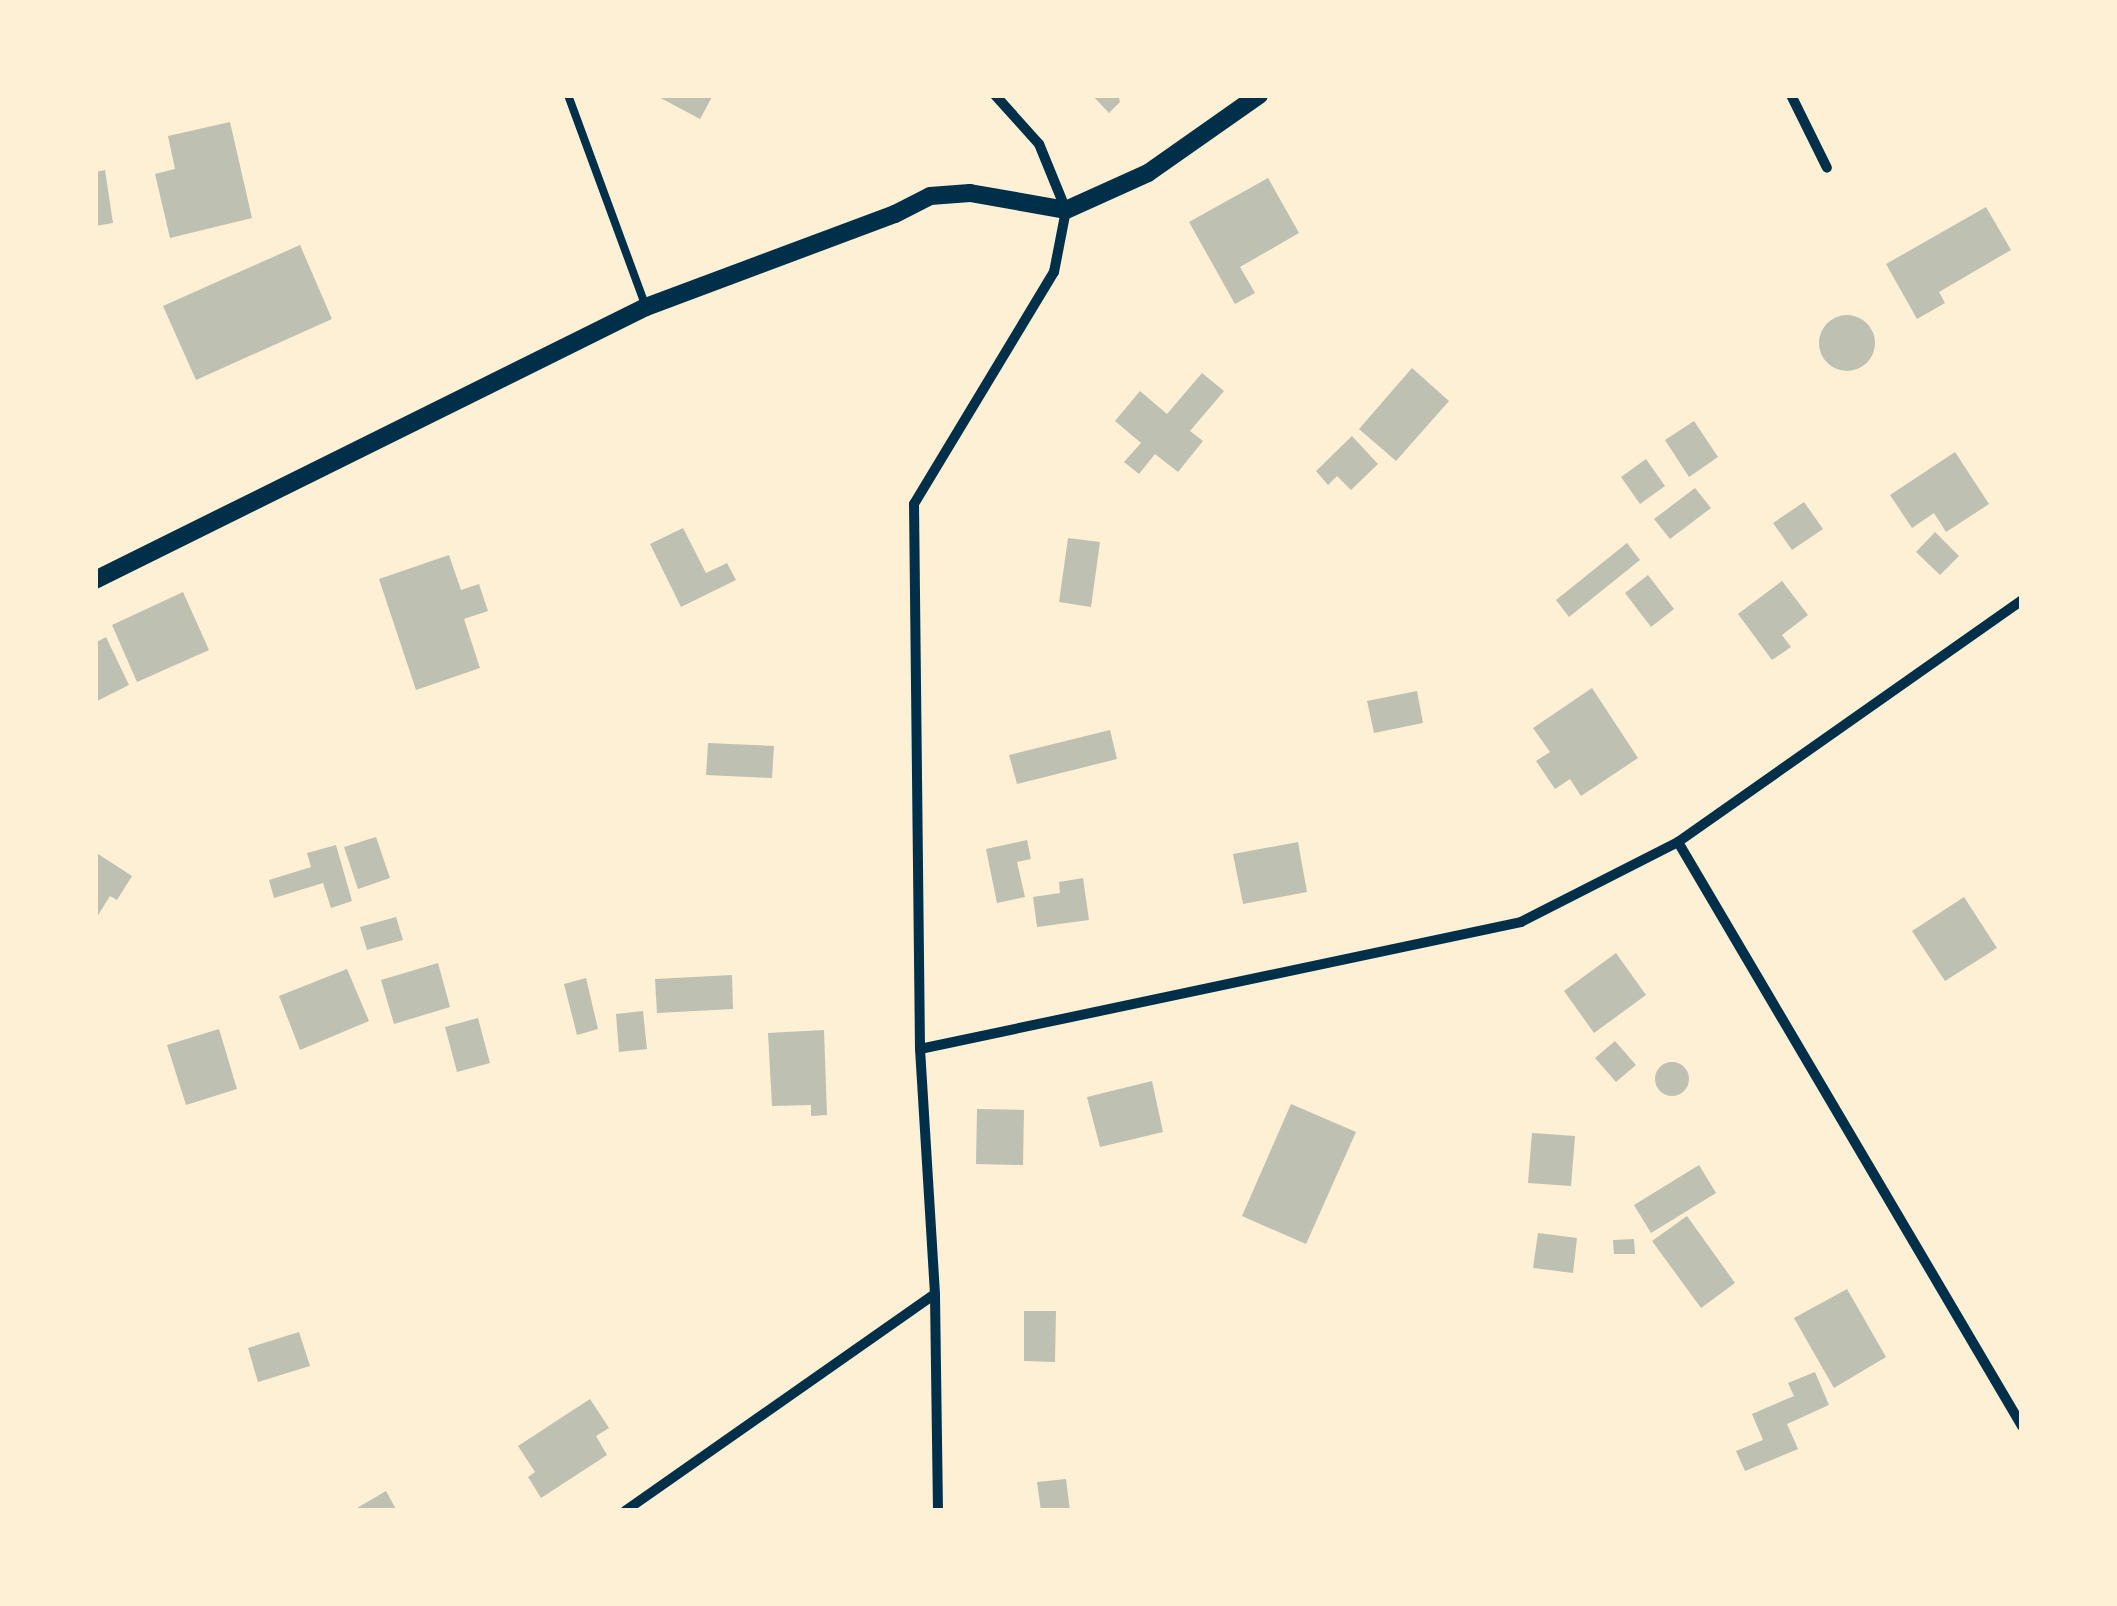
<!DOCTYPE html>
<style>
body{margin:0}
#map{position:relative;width:2117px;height:1606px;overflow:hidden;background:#fdf0d5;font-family:"Fira Sans Condensed",sans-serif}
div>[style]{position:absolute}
.building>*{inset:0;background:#bec0b2}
.round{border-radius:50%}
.service>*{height:8px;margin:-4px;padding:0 4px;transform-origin:4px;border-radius:4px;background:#003049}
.minor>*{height:10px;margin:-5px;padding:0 5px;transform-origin:5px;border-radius:5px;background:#003049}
.tertiary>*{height:18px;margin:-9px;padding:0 9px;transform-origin:9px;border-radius:9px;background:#003049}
span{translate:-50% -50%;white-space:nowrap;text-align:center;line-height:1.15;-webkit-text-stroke:9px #fdf0d5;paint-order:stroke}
.frame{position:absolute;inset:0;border:98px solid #fdf0d5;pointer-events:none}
</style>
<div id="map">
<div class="building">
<i style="clip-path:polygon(655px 95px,713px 95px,700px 119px)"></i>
<i style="clip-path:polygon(1092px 95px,1118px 95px,1120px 102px,1109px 113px)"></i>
<i style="clip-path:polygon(230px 122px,252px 218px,170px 238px,155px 174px,175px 169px,168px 136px)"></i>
<i style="clip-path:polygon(105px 170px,113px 223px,95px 226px,95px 172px)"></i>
<i style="clip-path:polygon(1268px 178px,1299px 233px,1240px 267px,1255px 293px,1235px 304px,1189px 222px)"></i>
<i style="clip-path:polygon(1986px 207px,2011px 250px,1939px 292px,1945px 303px,1917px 319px,1886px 264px)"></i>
<i style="clip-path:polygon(300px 245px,332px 319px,196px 380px,163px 306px)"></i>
<i class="round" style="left:1819px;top:315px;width:56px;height:56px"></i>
<i style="clip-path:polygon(1412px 368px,1449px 401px,1396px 461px,1359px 429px)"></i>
<i style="clip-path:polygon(1202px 373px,1224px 391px,1190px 431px,1203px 441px,1178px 472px,1155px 454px,1139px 474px,1124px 462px,1141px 443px,1115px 421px,1140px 391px,1167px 414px)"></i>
<i style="clip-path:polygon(1694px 421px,1718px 457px,1689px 477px,1665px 440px)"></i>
<i style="clip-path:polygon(1352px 436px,1378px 464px,1351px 490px,1337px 476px,1328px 485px,1316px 471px)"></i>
<i style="clip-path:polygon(1955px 452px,1989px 504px,1946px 532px,1934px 513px,1912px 528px,1890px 495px)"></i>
<i style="clip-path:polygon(1646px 459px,1665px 486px,1640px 504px,1621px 477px)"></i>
<i style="clip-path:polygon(1695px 488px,1711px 508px,1670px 539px,1654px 519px)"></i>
<i style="clip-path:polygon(1804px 502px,1823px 529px,1792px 550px,1773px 523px)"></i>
<i style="clip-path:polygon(683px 528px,706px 573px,727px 563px,736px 580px,681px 607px,650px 544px)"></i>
<i style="clip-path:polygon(1935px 532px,1959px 556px,1940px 575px,1916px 552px)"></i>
<i style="clip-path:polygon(1068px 538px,1100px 542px,1091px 607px,1059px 602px)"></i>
<i style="clip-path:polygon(1627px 543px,1640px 560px,1569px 617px,1556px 600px)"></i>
<i style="clip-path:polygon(449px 555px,461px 590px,479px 584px,488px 611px,464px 619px,480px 668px,416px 690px,379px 579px)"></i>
<i style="clip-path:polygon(1648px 575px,1674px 609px,1651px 627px,1625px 593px)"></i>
<i style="clip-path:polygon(1782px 581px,1808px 615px,1782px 635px,1791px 647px,1772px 660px,1738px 614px)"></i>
<i style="clip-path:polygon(183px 592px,209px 650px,137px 682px,112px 625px)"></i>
<i style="clip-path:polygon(106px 637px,129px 685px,97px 701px,95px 643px)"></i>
<i style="clip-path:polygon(1592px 688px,1638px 758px,1581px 796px,1570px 779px,1555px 789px,1536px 761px,1550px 752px,1533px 728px)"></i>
<i style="clip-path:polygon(1417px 691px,1423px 723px,1374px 733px,1367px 701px)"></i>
<i style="clip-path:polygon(1110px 730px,1117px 759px,1017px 784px,1009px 755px)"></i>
<i style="clip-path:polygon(708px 743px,774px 746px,772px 778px,706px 775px)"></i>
<i style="clip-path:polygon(376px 837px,390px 878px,358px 889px,344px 847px)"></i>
<i style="clip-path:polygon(1027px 840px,1031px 859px,1017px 862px,1025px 897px,997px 903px,986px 849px)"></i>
<i style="clip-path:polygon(1298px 842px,1307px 892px,1243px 904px,1233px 854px)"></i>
<i style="clip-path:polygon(336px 845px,352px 901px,331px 908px,323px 883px,274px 898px,269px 880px,311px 867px,307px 853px)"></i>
<i style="clip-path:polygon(95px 852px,132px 876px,117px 900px,110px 896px,95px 920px)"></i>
<i style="clip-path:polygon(1083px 878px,1089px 920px,1037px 927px,1033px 897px,1060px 893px,1059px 882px)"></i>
<i style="clip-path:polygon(1964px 897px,1997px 948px,1945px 981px,1912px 931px)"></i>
<i style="clip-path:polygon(396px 917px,403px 940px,367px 950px,360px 927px)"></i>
<i style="clip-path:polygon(1616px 953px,1646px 995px,1594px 1033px,1564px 991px)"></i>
<i style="clip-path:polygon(438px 963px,450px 1007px,394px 1024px,381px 980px)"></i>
<i style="clip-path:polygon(347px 969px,369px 1021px,300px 1050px,279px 996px)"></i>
<i style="clip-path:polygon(732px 975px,733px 1009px,657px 1013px,655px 979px)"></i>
<i style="clip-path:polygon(586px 978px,598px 1029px,577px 1035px,564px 984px)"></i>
<i style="clip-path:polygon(643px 1011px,647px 1049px,619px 1052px,616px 1014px)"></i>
<i style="clip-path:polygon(478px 1018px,490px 1063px,457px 1072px,445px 1027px)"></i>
<i style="clip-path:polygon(219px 1029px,237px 1089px,186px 1105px,167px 1045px)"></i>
<i style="clip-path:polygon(824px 1030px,827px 1115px,811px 1116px,811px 1105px,772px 1106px,768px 1033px)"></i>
<i style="clip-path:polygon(1615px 1041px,1636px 1065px,1616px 1082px,1595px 1058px)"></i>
<i class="round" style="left:1655px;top:1062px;width:34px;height:34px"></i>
<i style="clip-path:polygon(1152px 1081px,1163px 1132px,1100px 1147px,1087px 1097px)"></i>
<i style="clip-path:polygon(1291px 1104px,1356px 1132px,1306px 1244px,1242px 1216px)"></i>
<i style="clip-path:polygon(977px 1109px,1024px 1110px,1023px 1165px,976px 1164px)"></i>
<i style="clip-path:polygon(1532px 1133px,1575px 1136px,1571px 1186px,1528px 1183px)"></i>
<i style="clip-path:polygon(1699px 1165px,1716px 1193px,1651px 1233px,1634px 1205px)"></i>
<i style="clip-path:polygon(1687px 1216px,1735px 1283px,1701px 1308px,1652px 1241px)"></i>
<i style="clip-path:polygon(1538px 1233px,1577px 1238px,1573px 1273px,1533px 1268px)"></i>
<i style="clip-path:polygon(1634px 1239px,1635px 1254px,1614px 1254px,1613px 1240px)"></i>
<i style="clip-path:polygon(1847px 1289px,1886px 1357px,1834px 1388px,1794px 1318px)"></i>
<i style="clip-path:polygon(1024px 1311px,1056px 1311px,1055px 1362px,1024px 1361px)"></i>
<i style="clip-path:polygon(299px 1332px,310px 1366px,258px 1382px,248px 1348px)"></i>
<i style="clip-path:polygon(1815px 1372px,1829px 1405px,1787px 1424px,1798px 1449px,1745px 1471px,1736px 1451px,1763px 1440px,1752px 1414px,1794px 1396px,1788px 1383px)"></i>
<i style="clip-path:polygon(590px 1399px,609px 1428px,596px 1436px,607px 1455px,541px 1498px,528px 1477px,535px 1472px,518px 1446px)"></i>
<i style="clip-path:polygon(1066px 1479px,1070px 1511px,1041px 1511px,1037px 1482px)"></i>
<i style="clip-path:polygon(386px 1491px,397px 1511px,352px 1511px)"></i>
</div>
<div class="service">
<i style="left:568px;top:95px;width:226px;rotate:69.8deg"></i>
</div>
<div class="minor">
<i style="left:1791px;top:95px;width:81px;rotate:63.7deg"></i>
<i style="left:1678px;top:842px;width:678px;rotate:59.5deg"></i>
<i style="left:920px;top:1049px;width:614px;rotate:-11.93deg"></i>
<i style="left:1521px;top:922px;width:176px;rotate:-27deg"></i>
<i style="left:1678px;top:842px;width:421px;rotate:-35.1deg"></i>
<i style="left:625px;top:1511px;width:378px;rotate:-35deg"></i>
<i style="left:938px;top:1511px;width:217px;rotate:-90.8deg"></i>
<i style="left:935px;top:1294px;width:245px;rotate:-93.5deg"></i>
<i style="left:920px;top:1049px;width:545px;rotate:-90.63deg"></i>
<i style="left:914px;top:504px;width:271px;rotate:-58.9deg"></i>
<i style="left:1054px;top:272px;width:63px;rotate:-79deg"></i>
<i style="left:1066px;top:210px;width:71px;rotate:-112.2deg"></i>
<i style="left:1039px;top:144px;width:66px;rotate:-131.9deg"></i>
</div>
<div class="tertiary">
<i style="left:95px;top:580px;width:615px;rotate:-26.36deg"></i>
<i style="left:646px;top:307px;width:266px;rotate:-20.5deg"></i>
<i style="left:895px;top:214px;width:39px;rotate:-27deg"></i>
<i style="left:930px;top:196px;width:40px;rotate:-4.3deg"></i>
<i style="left:970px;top:193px;width:97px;rotate:10deg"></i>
<i style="left:1066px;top:210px;width:90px;rotate:-24.3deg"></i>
<i style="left:1148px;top:173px;width:136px;rotate:-35.1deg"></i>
</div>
<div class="frame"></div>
</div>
